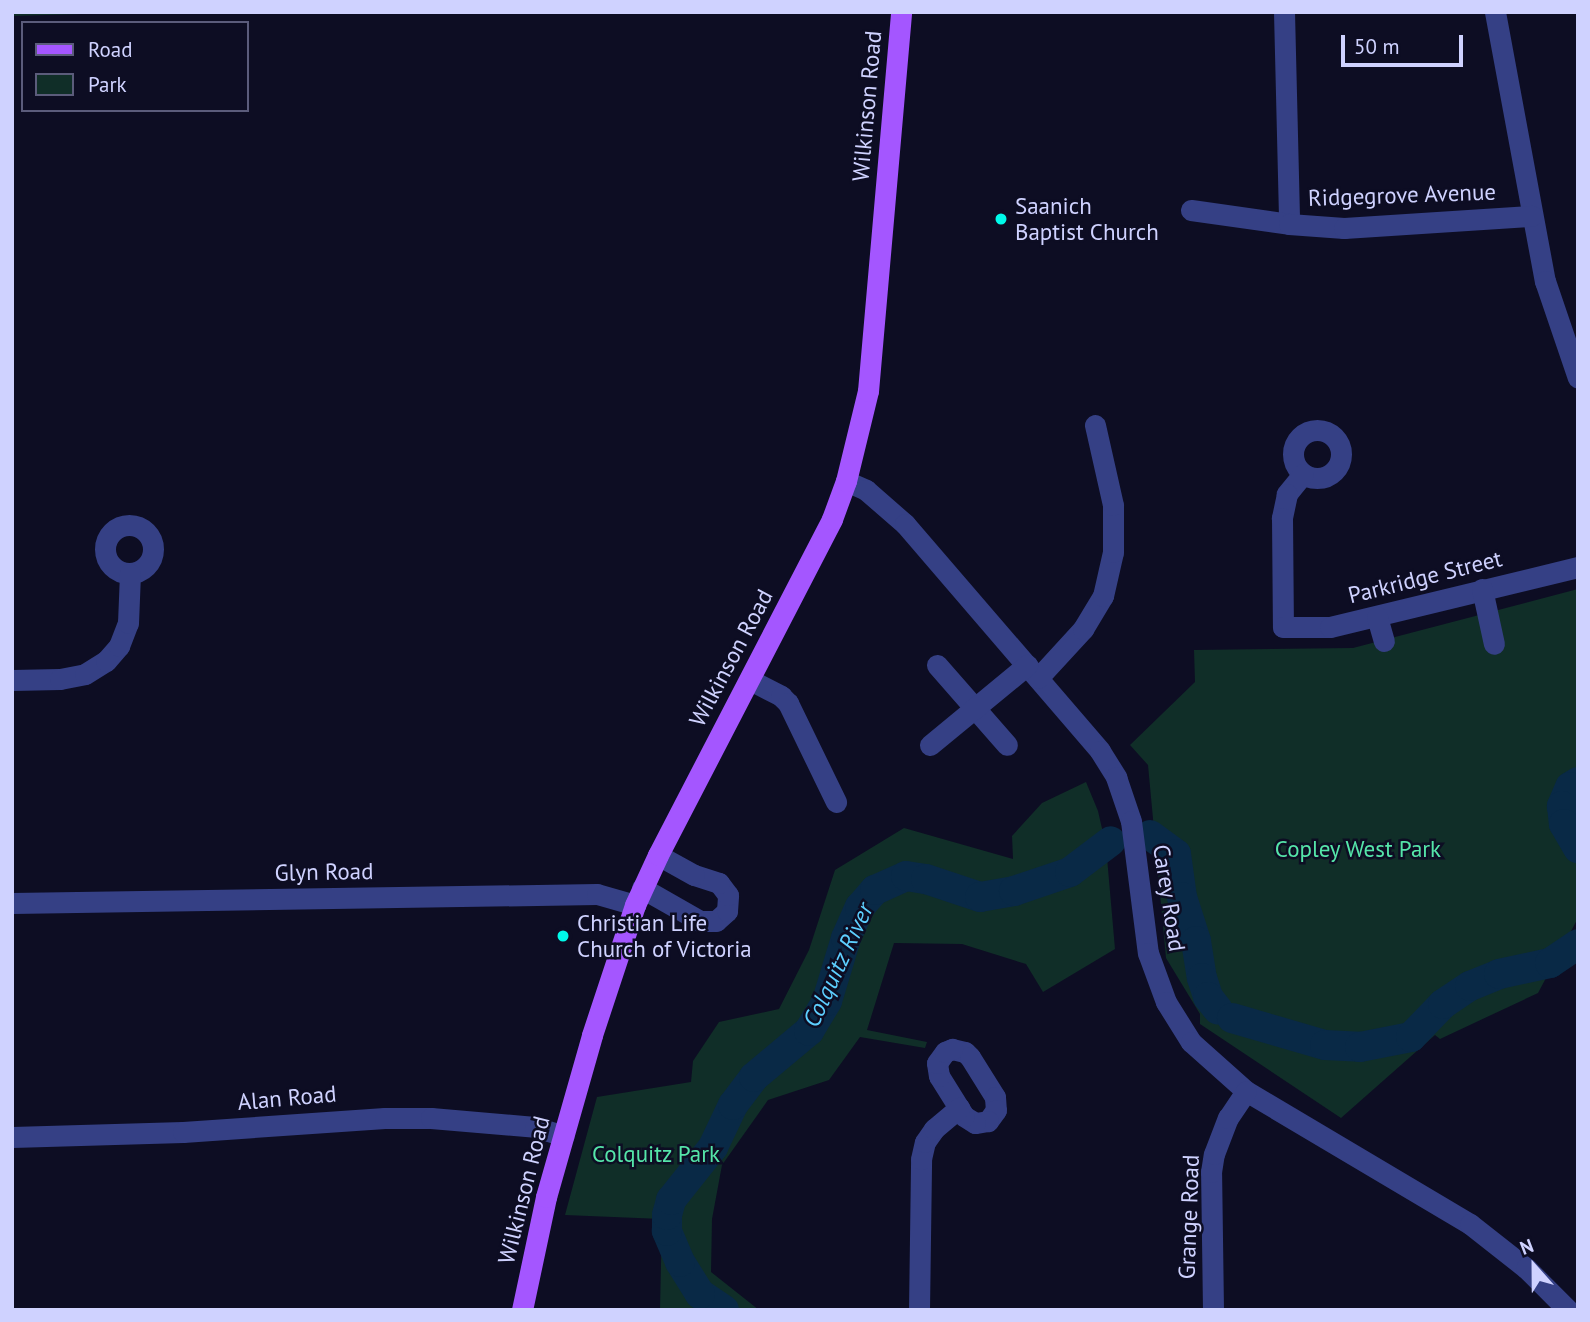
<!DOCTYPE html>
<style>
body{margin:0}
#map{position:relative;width:1590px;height:1322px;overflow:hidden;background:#0d0d23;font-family:"PT Sans",sans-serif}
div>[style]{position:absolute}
.green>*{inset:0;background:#102e28}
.river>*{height:30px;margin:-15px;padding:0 15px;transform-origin:15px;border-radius:15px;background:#092946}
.minor>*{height:21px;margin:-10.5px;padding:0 10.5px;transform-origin:10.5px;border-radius:10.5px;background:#354085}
.minor>.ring{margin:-10.5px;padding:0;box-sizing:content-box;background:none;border:21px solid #354085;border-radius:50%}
.major>*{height:21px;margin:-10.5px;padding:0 10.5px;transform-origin:10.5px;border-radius:10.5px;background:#a456ff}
.dots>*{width:19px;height:19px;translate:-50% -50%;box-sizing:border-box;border:4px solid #0d0d23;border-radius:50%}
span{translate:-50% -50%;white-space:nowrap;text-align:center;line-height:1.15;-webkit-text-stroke:5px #0d0d23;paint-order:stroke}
.street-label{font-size:23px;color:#cfd2ff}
.poi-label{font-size:23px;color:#cfd2ff}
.left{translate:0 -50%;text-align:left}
.park-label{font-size:23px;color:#55e5a9}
.water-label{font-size:24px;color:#5dcfff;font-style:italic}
.frame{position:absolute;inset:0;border:14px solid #cfd2ff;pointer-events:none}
.legend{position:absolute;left:21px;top:21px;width:228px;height:91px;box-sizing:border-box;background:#0d0d23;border:2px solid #5b5c7b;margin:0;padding:9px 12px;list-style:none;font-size:21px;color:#cfd2ff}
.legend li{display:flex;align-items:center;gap:14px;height:35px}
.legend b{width:35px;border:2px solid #5b5c7b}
.north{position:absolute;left:1499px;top:1231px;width:70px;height:70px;-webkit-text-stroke:5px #0d0d23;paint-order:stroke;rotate:339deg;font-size:19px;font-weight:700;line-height:28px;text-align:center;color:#cfd2ff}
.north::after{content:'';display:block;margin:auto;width:24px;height:32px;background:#cfd2ff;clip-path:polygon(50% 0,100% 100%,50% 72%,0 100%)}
.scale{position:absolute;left:1341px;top:35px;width:122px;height:32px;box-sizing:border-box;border:4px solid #cfd2ff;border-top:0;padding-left:9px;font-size:21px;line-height:24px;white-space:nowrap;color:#cfd2ff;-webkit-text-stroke:5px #0d0d23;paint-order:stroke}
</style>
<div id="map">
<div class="green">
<i style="clip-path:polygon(12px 12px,118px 12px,118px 13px,12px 16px)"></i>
<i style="clip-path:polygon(1578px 589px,1578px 797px,1569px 807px,1568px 818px,1578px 837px,1578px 918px,1538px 993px,1440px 1039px,1435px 1035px,1341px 1118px,1200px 1024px,1200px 1014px,1166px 958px,1148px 765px,1130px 745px,1195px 682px,1194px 650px,1353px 648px)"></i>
<i style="clip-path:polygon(1086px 782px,1098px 811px,1106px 846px,1115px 949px,1043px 992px,1026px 964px,962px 944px,894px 943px,867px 1030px,927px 1042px,925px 1048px,860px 1037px,829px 1080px,768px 1100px,722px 1165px,712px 1219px,711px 1272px,759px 1310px,660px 1310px,662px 1219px,565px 1215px,597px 1097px,691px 1082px,693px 1061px,719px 1022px,779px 1009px,809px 950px,835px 870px,904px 828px,1013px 859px,1012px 836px,1042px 803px)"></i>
</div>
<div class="river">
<i style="left:1578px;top:782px;width:9px;rotate:148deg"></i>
<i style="left:1570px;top:787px;width:21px;rotate:113deg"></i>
<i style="left:1562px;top:806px;width:18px;rotate:84deg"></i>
<i style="left:1564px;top:824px;width:28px;rotate:60deg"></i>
<i style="left:1150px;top:835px;width:32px;rotate:36deg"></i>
<i style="left:1176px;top:854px;width:43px;rotate:82.1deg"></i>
<i style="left:1182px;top:897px;width:46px;rotate:72.3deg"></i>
<i style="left:1196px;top:941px;width:37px;rotate:81deg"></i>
<i style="left:1202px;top:978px;width:20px;rotate:72deg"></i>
<i style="left:1208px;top:997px;width:16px;rotate:52deg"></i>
<i style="left:1232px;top:1018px;width:97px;rotate:16.2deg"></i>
<i style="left:1325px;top:1045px;width:35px;rotate:3deg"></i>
<i style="left:1360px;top:1047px;width:52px;rotate:-11.1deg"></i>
<i style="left:1411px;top:1037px;width:46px;rotate:-45.9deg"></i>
<i style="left:1443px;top:1004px;width:32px;rotate:-34deg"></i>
<i style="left:1470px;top:986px;width:31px;rotate:-22deg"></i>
<i style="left:1499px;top:974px;width:52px;rotate:-12.2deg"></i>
<i style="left:1550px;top:963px;width:34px;rotate:-34deg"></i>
<i style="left:724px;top:1310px;width:29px;rotate:-146deg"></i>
<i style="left:700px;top:1294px;width:38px;rotate:-122deg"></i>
<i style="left:680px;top:1262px;width:34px;rotate:-113deg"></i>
<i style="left:667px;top:1231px;width:16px;rotate:-90deg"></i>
<i style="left:667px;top:1215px;width:16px;rotate:-75deg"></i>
<i style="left:671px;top:1200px;width:68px;rotate:-51.6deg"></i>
<i style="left:713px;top:1147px;width:47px;rotate:-64.5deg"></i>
<i style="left:733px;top:1105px;width:35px;rotate:-53deg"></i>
<i style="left:754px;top:1077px;width:72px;rotate:-39.9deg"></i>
<i style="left:809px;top:1031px;width:35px;rotate:-59deg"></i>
<i style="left:827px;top:1001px;width:66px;rotate:-73.2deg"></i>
<i style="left:846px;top:938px;width:34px;rotate:-66deg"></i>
<i style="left:860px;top:907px;width:23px;rotate:-49deg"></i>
<i style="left:875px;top:890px;width:34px;rotate:-24deg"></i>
<i style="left:906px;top:876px;width:20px;rotate:9deg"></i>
<i style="left:926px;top:879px;width:57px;rotate:18.4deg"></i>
<i style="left:980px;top:897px;width:35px;rotate:-10deg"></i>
<i style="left:1014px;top:891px;width:59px;rotate:-18.7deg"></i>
<i style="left:1070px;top:872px;width:51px;rotate:-37.1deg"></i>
</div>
<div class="minor">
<i style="left:1284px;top:12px;width:212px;rotate:88.6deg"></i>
<i style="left:1495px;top:12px;width:274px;rotate:79.5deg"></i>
<i style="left:1545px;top:281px;width:102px;rotate:71.2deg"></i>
<i style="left:1191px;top:210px;width:99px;rotate:8.1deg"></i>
<i style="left:1289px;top:224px;width:55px;rotate:4.2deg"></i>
<i style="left:1344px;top:228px;width:188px;rotate:-3.7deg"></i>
<i class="ring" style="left:1293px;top:430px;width:27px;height:27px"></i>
<i style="left:1303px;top:474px;width:26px;rotate:129deg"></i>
<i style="left:1287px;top:494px;width:25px;rotate:102deg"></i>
<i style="left:1282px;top:518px;width:109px;rotate:89.5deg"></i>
<i style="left:1283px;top:627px;width:47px"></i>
<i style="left:1330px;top:627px;width:255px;rotate:-13.6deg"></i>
<i style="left:846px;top:481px;width:22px;rotate:24deg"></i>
<i style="left:866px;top:490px;width:52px;rotate:41.1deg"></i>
<i style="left:905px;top:524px;width:299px;rotate:49.3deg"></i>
<i style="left:1100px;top:751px;width:31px;rotate:58deg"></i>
<i style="left:1116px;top:777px;width:46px;rotate:71.2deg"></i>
<i style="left:1131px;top:821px;width:133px;rotate:82.7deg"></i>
<i style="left:1148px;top:953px;width:52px;rotate:69.8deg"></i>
<i style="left:1166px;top:1002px;width:47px;rotate:58deg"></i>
<i style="left:1191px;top:1042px;width:74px;rotate:41.7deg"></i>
<i style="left:1246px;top:1091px;width:261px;rotate:30.7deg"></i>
<i style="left:1470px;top:1224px;width:71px;rotate:38.2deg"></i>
<i style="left:1526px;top:1268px;width:59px;rotate:45deg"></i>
<i class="ring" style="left:105px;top:525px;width:27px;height:27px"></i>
<i style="left:1482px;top:589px;width:56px;rotate:77.7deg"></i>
<i style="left:1377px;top:617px;width:25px;rotate:74deg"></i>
<i style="left:937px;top:665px;width:106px;rotate:48.8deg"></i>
<i style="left:1038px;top:678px;width:67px;rotate:-47.4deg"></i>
<i style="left:1083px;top:629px;width:39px;rotate:-59deg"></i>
<i style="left:1103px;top:596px;width:45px;rotate:-77.2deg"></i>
<i style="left:1113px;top:552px;width:47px;rotate:-90deg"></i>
<i style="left:1113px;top:505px;width:82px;rotate:-102.7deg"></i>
<i style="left:12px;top:680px;width:48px;rotate:-1.2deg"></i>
<i style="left:60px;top:679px;width:25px;rotate:-11deg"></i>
<i style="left:85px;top:674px;width:25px;rotate:-32deg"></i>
<i style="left:106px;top:661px;width:20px;rotate:-49deg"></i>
<i style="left:119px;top:646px;width:25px;rotate:-69deg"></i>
<i style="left:128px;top:623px;width:49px;rotate:-87.7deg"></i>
<i style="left:750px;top:680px;width:35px;rotate:27deg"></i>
<i style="left:781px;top:696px;width:10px;rotate:45deg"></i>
<i style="left:788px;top:703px;width:110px;rotate:64.1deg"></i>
<i style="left:930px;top:745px;width:126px;rotate:-39.5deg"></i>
<i style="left:642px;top:888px;width:67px;rotate:29.6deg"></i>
<i style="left:700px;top:921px;width:16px"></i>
<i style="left:716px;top:921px;width:15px;rotate:-42deg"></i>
<i style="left:727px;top:911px;width:16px;rotate:-86deg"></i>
<i style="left:728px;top:895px;width:15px;rotate:-127deg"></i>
<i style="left:719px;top:883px;width:26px;rotate:-162deg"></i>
<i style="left:694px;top:875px;width:41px;rotate:-150.9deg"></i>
<i style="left:12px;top:903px;width:585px;rotate:-0.88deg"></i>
<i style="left:597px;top:894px;width:40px;rotate:16deg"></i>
<i style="left:952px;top:1049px;width:13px;rotate:13deg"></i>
<i style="left:965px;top:1052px;width:7px;rotate:45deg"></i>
<i style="left:970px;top:1057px;width:47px;rotate:58deg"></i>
<i style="left:995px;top:1097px;width:13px;rotate:86deg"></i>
<i style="left:996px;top:1110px;width:14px;rotate:126deg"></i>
<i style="left:988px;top:1121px;width:13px;rotate:171deg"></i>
<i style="left:975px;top:1123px;width:13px;rotate:-148deg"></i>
<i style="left:964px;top:1116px;width:47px;rotate:-122deg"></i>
<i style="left:939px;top:1076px;width:13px;rotate:-99deg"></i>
<i style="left:937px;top:1063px;width:14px;rotate:-54deg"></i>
<i style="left:945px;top:1052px;width:8px;rotate:-23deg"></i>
<i style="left:12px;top:1137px;width:171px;rotate:-1.7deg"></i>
<i style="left:183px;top:1132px;width:202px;rotate:-4deg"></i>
<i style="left:385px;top:1118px;width:46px"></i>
<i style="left:431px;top:1118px;width:104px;rotate:4.9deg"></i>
<i style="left:535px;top:1127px;width:30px;rotate:17deg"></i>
<i style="left:919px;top:1310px;width:151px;rotate:-89.2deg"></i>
<i style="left:921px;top:1159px;width:17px;rotate:-77deg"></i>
<i style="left:925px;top:1142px;width:16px;rotate:-55deg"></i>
<i style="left:934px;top:1129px;width:33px;rotate:-40deg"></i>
<i style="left:1213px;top:1310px;width:138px;rotate:-90.8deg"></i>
<i style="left:1211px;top:1172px;width:18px;rotate:-81deg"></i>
<i style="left:1214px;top:1154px;width:39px;rotate:-69deg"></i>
<i style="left:1228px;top:1118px;width:32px;rotate:-56deg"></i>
</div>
<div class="major">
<i style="left:522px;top:1310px;width:116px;rotate:-78deg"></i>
<i style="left:546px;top:1197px;width:168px;rotate:-74.1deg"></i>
<i style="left:592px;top:1035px;width:137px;rotate:-71.7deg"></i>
<i style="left:635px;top:905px;width:55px;rotate:-65.3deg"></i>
<i style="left:658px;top:855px;width:378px;rotate:-62.6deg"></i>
<i style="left:832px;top:519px;width:40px;rotate:-69.8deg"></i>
<i style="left:846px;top:481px;width:93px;rotate:-76.3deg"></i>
<i style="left:868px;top:391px;width:380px;rotate:-85deg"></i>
</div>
<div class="dots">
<i style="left:1001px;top:219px;background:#00faea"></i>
<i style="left:563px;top:936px;background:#00faea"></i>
</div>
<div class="street-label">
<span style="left:867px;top:106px;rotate:-85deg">Wilkinson Road</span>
<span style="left:1402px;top:195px;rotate:-2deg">Ridgegrove Avenue</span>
<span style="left:1425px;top:577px;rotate:-14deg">Parkridge Street</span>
<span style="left:731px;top:658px;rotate:-62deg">Wilkinson Road</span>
<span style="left:324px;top:872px;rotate:-1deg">Glyn Road</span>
<span style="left:1169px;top:898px;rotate:81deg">Carey Road</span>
<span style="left:287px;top:1098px;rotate:-5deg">Alan Road</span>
<span style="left:524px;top:1190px;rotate:-76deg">Wilkinson Road</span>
<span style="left:1189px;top:1217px;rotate:-88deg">Grange Road</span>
</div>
<div class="poi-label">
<span class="left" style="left:1015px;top:219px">Saanich<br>Baptist Church</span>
<span class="left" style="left:577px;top:936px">Christian Life<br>Church of Victoria</span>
</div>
<div class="park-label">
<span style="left:1358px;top:849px">Copley West Park</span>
<span style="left:656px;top:1154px">Colquitz Park</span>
</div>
<div class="water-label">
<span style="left:838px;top:965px;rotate:-65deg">Colquitz River</span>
</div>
<div class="frame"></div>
<ul class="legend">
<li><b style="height:9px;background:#a456ff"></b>Road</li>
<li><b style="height:19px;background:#102e28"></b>Park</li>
</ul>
<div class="north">N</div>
<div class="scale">50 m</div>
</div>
